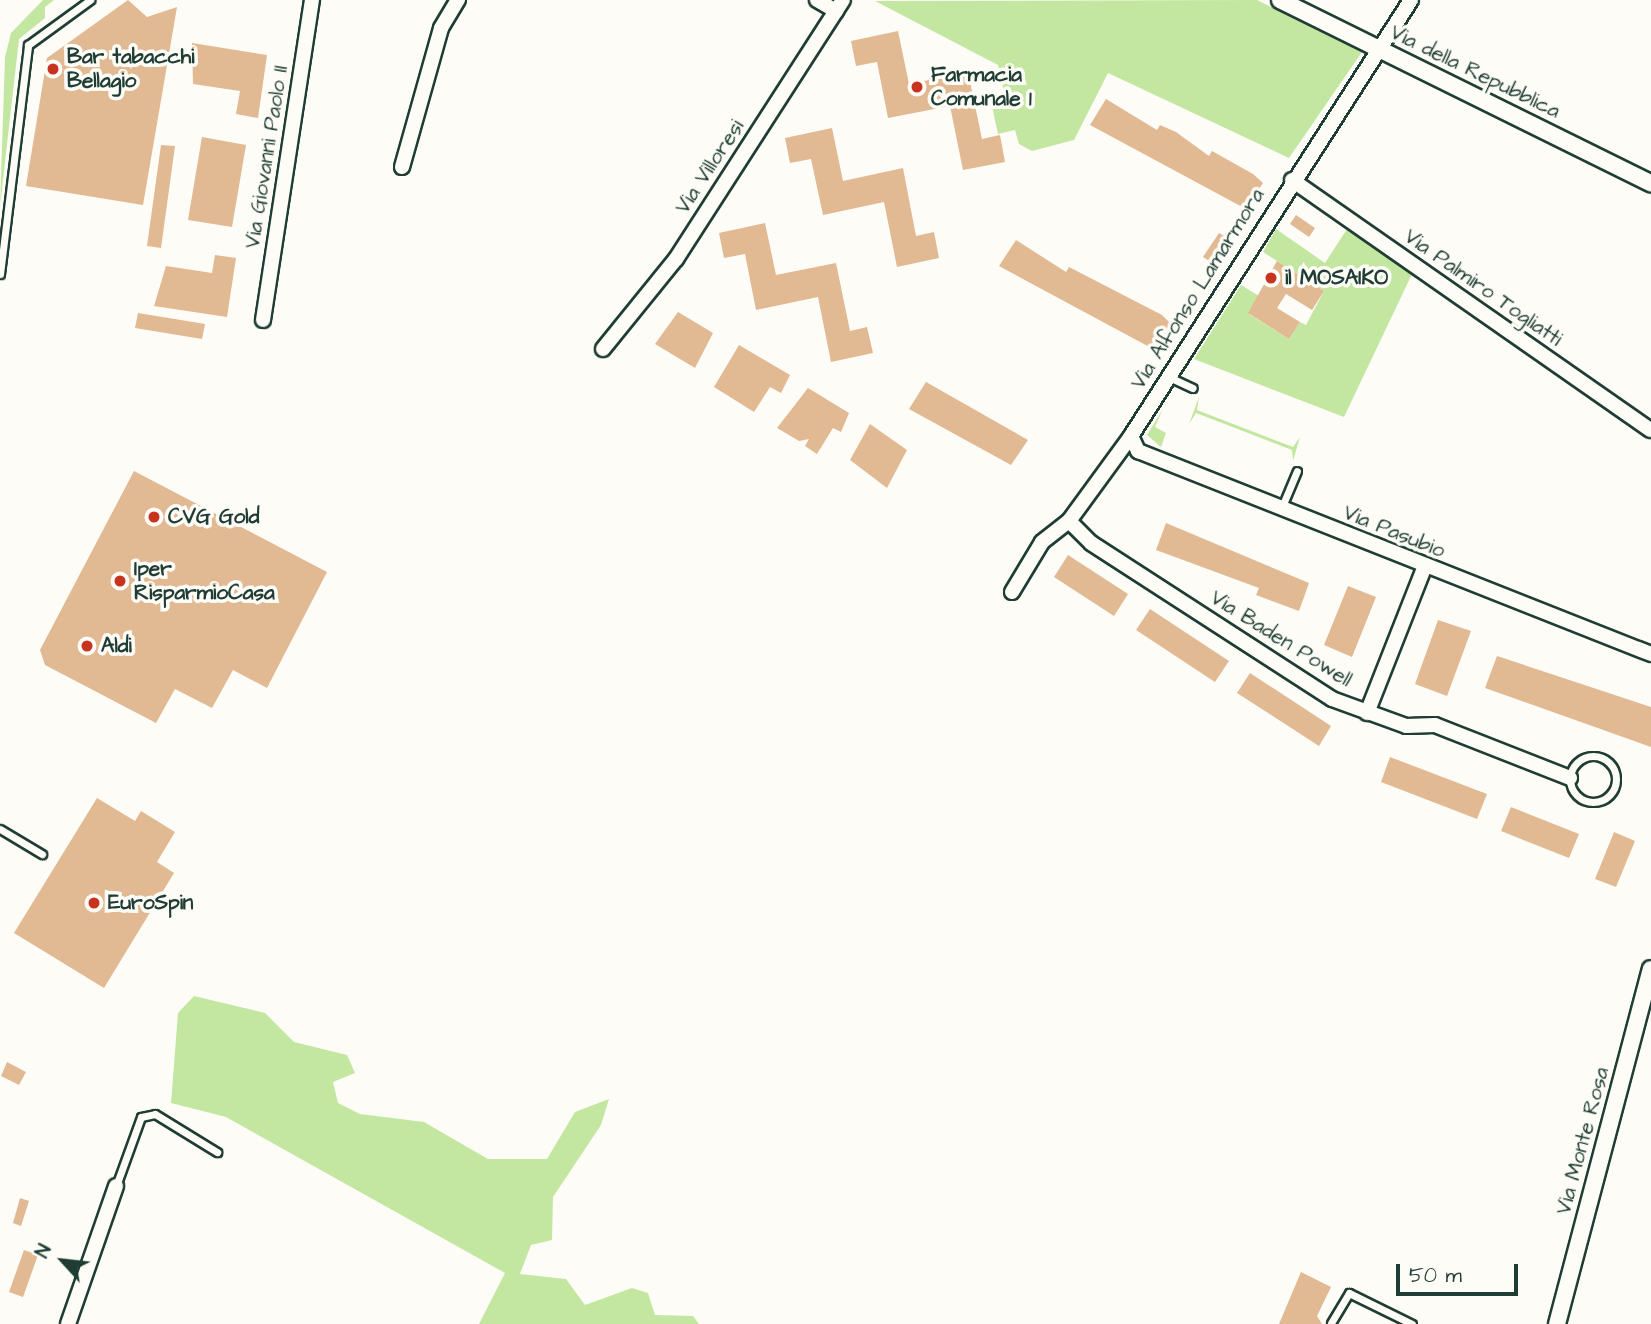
<!DOCTYPE html>
<style>
body{margin:0}
#map{position:relative;width:1651px;height:1324px;overflow:hidden;background:#fdfcf7;font-family:"Architects Daughter",sans-serif}
div>[style]{position:absolute}
.green>*{inset:0;background:#c3e7a1}
.building>*{inset:0;background:#e1b992}
.roads{filter:drop-shadow(2px 0 #1f3d34) drop-shadow(-2px 0 #1f3d34) drop-shadow(0 2px #1f3d34) drop-shadow(0 -2px #1f3d34)}
.service>*{height:7px;margin:-3.5px;padding:0 3.5px;transform-origin:3.5px;border-radius:3.5px;background:#fdfcf7}
.service>.ring{margin:-3.5px;padding:0;box-sizing:content-box;background:none;border:7px solid #fdfcf7;border-radius:50%}
.minor>*{height:14px;margin:-7px;padding:0 7px;transform-origin:7px;border-radius:7px;background:#fdfcf7}
.tertiary>*{height:16px;margin:-8px;padding:0 8px;transform-origin:8px;border-radius:8px;background:#fdfcf7}
.dots>*{width:19px;height:19px;translate:-50% -50%;box-sizing:border-box;border:4px solid #fdfcf7;border-radius:50%}
span{translate:-50% -50%;white-space:nowrap;text-align:center;line-height:1.15;-webkit-text-stroke:7px #fdfcf7;paint-order:stroke}
.poi-label{font-size:21px;color:#1f3d34;font-weight:700}
.left{translate:0 -50%;text-align:left}
.street-label{font-size:21px;color:#1f3d34}
.north{position:absolute;left:28px;top:1226px;width:70px;height:70px;-webkit-text-stroke:5px #fdfcf7;paint-order:stroke;rotate:297deg;font-size:19px;font-weight:700;line-height:28px;text-align:center;color:#1f3d34}
.north::after{content:'';display:block;margin:auto;width:24px;height:32px;background:#1f3d34;clip-path:polygon(50% 0,100% 100%,50% 72%,0 100%)}
.scale{position:absolute;left:1396px;top:1264px;width:122px;height:32px;box-sizing:border-box;border:4px solid #1f3d34;border-top:0;padding-left:9px;font-size:21px;line-height:24px;white-space:nowrap;color:#1f3d34;-webkit-text-stroke:5px #fdfcf7;paint-order:stroke}
</style>
<div id="map">
<div class="green">
<i style="clip-path:polygon(43px 0,54px 0,45px 7px,45px 18px,19px 39px,0 206px,5px 57px,11px 33px)"></i>
<i style="clip-path:polygon(1257px 0,1362px 52px,1289px 158px,1108px 73px,1074px 140px,1032px 151px,1019px 144px,1015px 130px,998px 134px,990px 97px,1004px 92px,998px 65px,875px 1px)"></i>
<i style="clip-path:polygon(1276px 229px,1325px 263px,1347px 229px,1412px 274px,1344px 417px,1194px 359px,1241px 285px,1259px 296px,1249px 314px,1289px 339px,1300px 322px,1306px 325px,1324px 291px,1263px 252px)"></i>
<i style="clip-path:polygon(1199px 397px,1197px 410px,1293px 447px,1300px 437px,1293px 461px,1292px 450px,1196px 413px,1189px 424px)"></i>
<i style="clip-path:polygon(1163px 409px,1155px 427px,1166px 433px,1161px 447px,1147px 435px)"></i>
<i style="clip-path:polygon(194px 996px,265px 1013px,294px 1042px,347px 1055px,355px 1073px,333px 1082px,338px 1103px,360px 1114px,424px 1122px,488px 1159px,547px 1159px,575px 1112px,609px 1099px,601px 1125px,553px 1197px,552px 1240px,531px 1245px,520px 1274px,566px 1279px,585px 1305px,632px 1288px,648px 1293px,655px 1315px,693px 1316px,699px 1324px,479px 1324px,505px 1273px,226px 1117px,171px 1103px,178px 1013px)"></i>
</div>
<div class="building">
<i style="clip-path:polygon(128px 0,147px 17px,177px 7px,143px 205px,26px 186px,47px 58px)"></i>
<i style="clip-path:polygon(898px 31px,909px 84px,968px 72px,982px 139px,1000px 135px,1005px 162px,963px 170px,950px 106px,888px 118px,877px 62px,856px 66px,851px 41px)"></i>
<i style="clip-path:polygon(192px 43px,267px 55px,258px 118px,236px 114px,240px 91px,193px 84px)"></i>
<i style="clip-path:polygon(1106px 99px,1157px 130px,1160px 125px,1176px 132px,1209px 156px,1212px 151px,1253px 174px,1263px 183px,1246px 209px,1090px 125px)"></i>
<i style="clip-path:polygon(832px 128px,843px 181px,903px 168px,916px 236px,934px 232px,939px 258px,897px 267px,884px 202px,823px 215px,811px 159px,790px 163px,785px 138px)"></i>
<i style="clip-path:polygon(202px 137px,246px 145px,232px 227px,188px 220px)"></i>
<i style="clip-path:polygon(161px 145px,175px 146px,161px 248px,147px 246px)"></i>
<i style="clip-path:polygon(1296px 215px,1315px 228px,1309px 237px,1290px 224px)"></i>
<i style="clip-path:polygon(765px 223px,776px 275px,836px 263px,850px 331px,867px 327px,873px 353px,831px 362px,818px 297px,756px 310px,745px 254px,724px 258px,719px 233px)"></i>
<i style="clip-path:polygon(1219px 233px,1230px 239px,1214px 264px,1203px 257px)"></i>
<i style="clip-path:polygon(1016px 240px,1066px 272px,1069px 267px,1162px 315px,1172px 325px,1155px 350px,999px 266px)"></i>
<i style="clip-path:polygon(215px 255px,236px 258px,227px 317px,154px 306px,166px 266px,212px 273px)"></i>
<i style="clip-path:polygon(1277px 261px,1324px 291px,1312px 310px,1286px 294px,1277px 308px,1300px 322px,1289px 339px,1248px 313px)"></i>
<i style="clip-path:polygon(678px 312px,713px 333px,695px 368px,655px 344px)"></i>
<i style="clip-path:polygon(138px 313px,205px 324px,202px 339px,135px 328px)"></i>
<i style="clip-path:polygon(739px 345px,790px 375px,781px 393px,770px 387px,754px 412px,714px 387px)"></i>
<i style="clip-path:polygon(926px 382px,1028px 440px,1011px 465px,909px 409px)"></i>
<i style="clip-path:polygon(808px 388px,849px 413px,841px 432px,833px 428px,817px 454px,805px 446px,809px 439px,799px 441px,777px 428px)"></i>
<i style="clip-path:polygon(870px 424px,907px 450px,887px 488px,850px 460px)"></i>
<i style="clip-path:polygon(134px 471px,327px 572px,267px 688px,233px 670px,212px 708px,175px 689px,156px 723px,45px 665px,40px 650px)"></i>
<i style="clip-path:polygon(1166px 523px,1309px 583px,1299px 611px,1256px 595px,1259px 588px,1156px 550px)"></i>
<i style="clip-path:polygon(1068px 555px,1128px 594px,1114px 616px,1054px 577px)"></i>
<i style="clip-path:polygon(1348px 586px,1376px 597px,1352px 657px,1324px 645px)"></i>
<i style="clip-path:polygon(1150px 609px,1229px 661px,1215px 682px,1136px 630px)"></i>
<i style="clip-path:polygon(1438px 620px,1471px 631px,1447px 696px,1415px 684px)"></i>
<i style="clip-path:polygon(1497px 656px,1651px 707px,1651px 747px,1485px 688px)"></i>
<i style="clip-path:polygon(1250px 673px,1331px 726px,1319px 746px,1237px 693px)"></i>
<i style="clip-path:polygon(1390px 757px,1487px 794px,1477px 819px,1381px 782px)"></i>
<i style="clip-path:polygon(97px 798px,135px 821px,141px 811px,175px 832px,157px 862px,174px 873px,104px 988px,14px 933px)"></i>
<i style="clip-path:polygon(1511px 807px,1579px 834px,1569px 858px,1501px 831px)"></i>
<i style="clip-path:polygon(1614px 832px,1635px 841px,1616px 887px,1595px 879px)"></i>
<i style="clip-path:polygon(7px 1062px,26px 1072px,19px 1085px,1px 1076px)"></i>
<i style="clip-path:polygon(20px 1198px,29px 1201px,21px 1226px,13px 1223px)"></i>
<i style="clip-path:polygon(24px 1250px,38px 1255px,23px 1297px,9px 1292px)"></i>
<i style="clip-path:polygon(1301px 1272px,1331px 1287px,1317px 1316px,1322px 1324px,1279px 1324px)"></i>
</div>
<div class="roads">
<div class="service">
<i style="left:0;top:274px;width:231px;rotate:-83deg"></i>
<i style="left:28px;top:45px;width:77px;rotate:-36deg"></i>
<i style="left:1169px;top:377px;width:26px;rotate:25deg"></i>
<i style="left:1281px;top:509px;width:41px;rotate:-67.2deg"></i>
<i class="ring" style="left:1570px;top:756px;width:39px;height:39px"></i>
<i style="left:0;top:829px;width:49px;rotate:30.8deg"></i>
<i style="left:116px;top:1186px;width:73px;rotate:-70.1deg"></i>
<i style="left:141px;top:1117px;width:14px;rotate:-12deg"></i>
<i style="left:155px;top:1114px;width:73px;rotate:31.5deg"></i>
<i style="left:1331px;top:1323px;width:35px;rotate:-59deg"></i>
<i style="left:1349px;top:1293px;width:70px;rotate:26.2deg"></i>
</div>
<div class="minor">
<i style="left:817px;top:0;width:22px;rotate:30deg"></i>
<i style="left:402px;top:167px;width:144px;rotate:-74.3deg"></i>
<i style="left:441px;top:28px;width:33px;rotate:-59deg"></i>
<i style="left:1292px;top:180px;width:437px;rotate:34.9deg"></i>
<i style="left:263px;top:320px;width:324px;rotate:-81.3deg"></i>
<i style="left:603px;top:349px;width:116px;rotate:-51deg"></i>
<i style="left:676px;top:259px;width:308px;rotate:-57.2deg"></i>
<i style="left:1131px;top:436px;width:17px;rotate:65deg"></i>
<i style="left:1138px;top:451px;width:552px;rotate:21.59deg"></i>
<i style="left:1069px;top:521px;width:31px;rotate:45deg"></i>
<i style="left:1091px;top:543px;width:287px;rotate:32.9deg"></i>
<i style="left:1332px;top:699px;width:79px;rotate:20deg"></i>
<i style="left:1406px;top:726px;width:29px;rotate:-2deg"></i>
<i style="left:1435px;top:725px;width:145px;rotate:21.4deg"></i>
<i style="left:1012px;top:592px;width:58px;rotate:-59deg"></i>
<i style="left:1042px;top:542px;width:34px;rotate:-38deg"></i>
<i style="left:1069px;top:521px;width:105px;rotate:-53.9deg"></i>
<i style="left:1131px;top:436px;width:518px;rotate:-57.29deg"></i>
<i style="left:1367px;top:713px;width:156px;rotate:-68.5deg"></i>
<i style="left:68px;top:1324px;width:146px;rotate:-70.8deg"></i>
</div>
<div class="tertiary">
<i style="left:1280px;top:0;width:414px;rotate:26.3deg"></i>
<i style="left:1557px;top:1324px;width:367px;rotate:-75.2deg"></i>
</div>
</div>
<div class="dots">
<i style="left:53px;top:69px;background:#c8321e"></i>
<i style="left:917px;top:87px;background:#c8321e"></i>
<i style="left:1271px;top:278px;background:#c8321e"></i>
<i style="left:154px;top:517px;background:#c8321e"></i>
<i style="left:120px;top:581px;background:#c8321e"></i>
<i style="left:87px;top:646px;background:#c8321e"></i>
<i style="left:94px;top:903px;background:#c8321e"></i>
</div>
<div class="poi-label">
<span class="left" style="left:67px;top:69px">Bar tabacchi<br>Bellagio</span>
<span class="left" style="left:931px;top:87px">Farmacia<br>Comunale 1</span>
<span class="left" style="left:1285px;top:278px">il MOSAIKO</span>
<span class="left" style="left:168px;top:517px">CVG Gold</span>
<span class="left" style="left:134px;top:581px">Iper<br>RisparmioCasa</span>
<span class="left" style="left:101px;top:646px">Aldi</span>
<span class="left" style="left:108px;top:903px">EuroSpin</span>
</div>
<div class="street-label">
<span style="left:1475px;top:72px;rotate:26deg">Via della Repubblica</span>
<span style="left:267px;top:157px;rotate:-81deg">Via Giovanni Paolo II</span>
<span style="left:710px;top:167px;rotate:-57deg">Via Villoresi</span>
<span style="left:1483px;top:288px;rotate:35deg">Via Palmiro Togliatti</span>
<span style="left:1198px;top:289px;rotate:-58deg">Via Alfonso Lamarmora</span>
<span style="left:1394px;top:532px;rotate:22deg">Via Pasubio</span>
<span style="left:1281px;top:639px;rotate:32deg">Via Baden Powell</span>
<span style="left:1583px;top:1141px;rotate:-75deg">Via Monte Rosa</span>
</div>
<div class="north">N</div>
<div class="scale">50 m</div>
</div>
